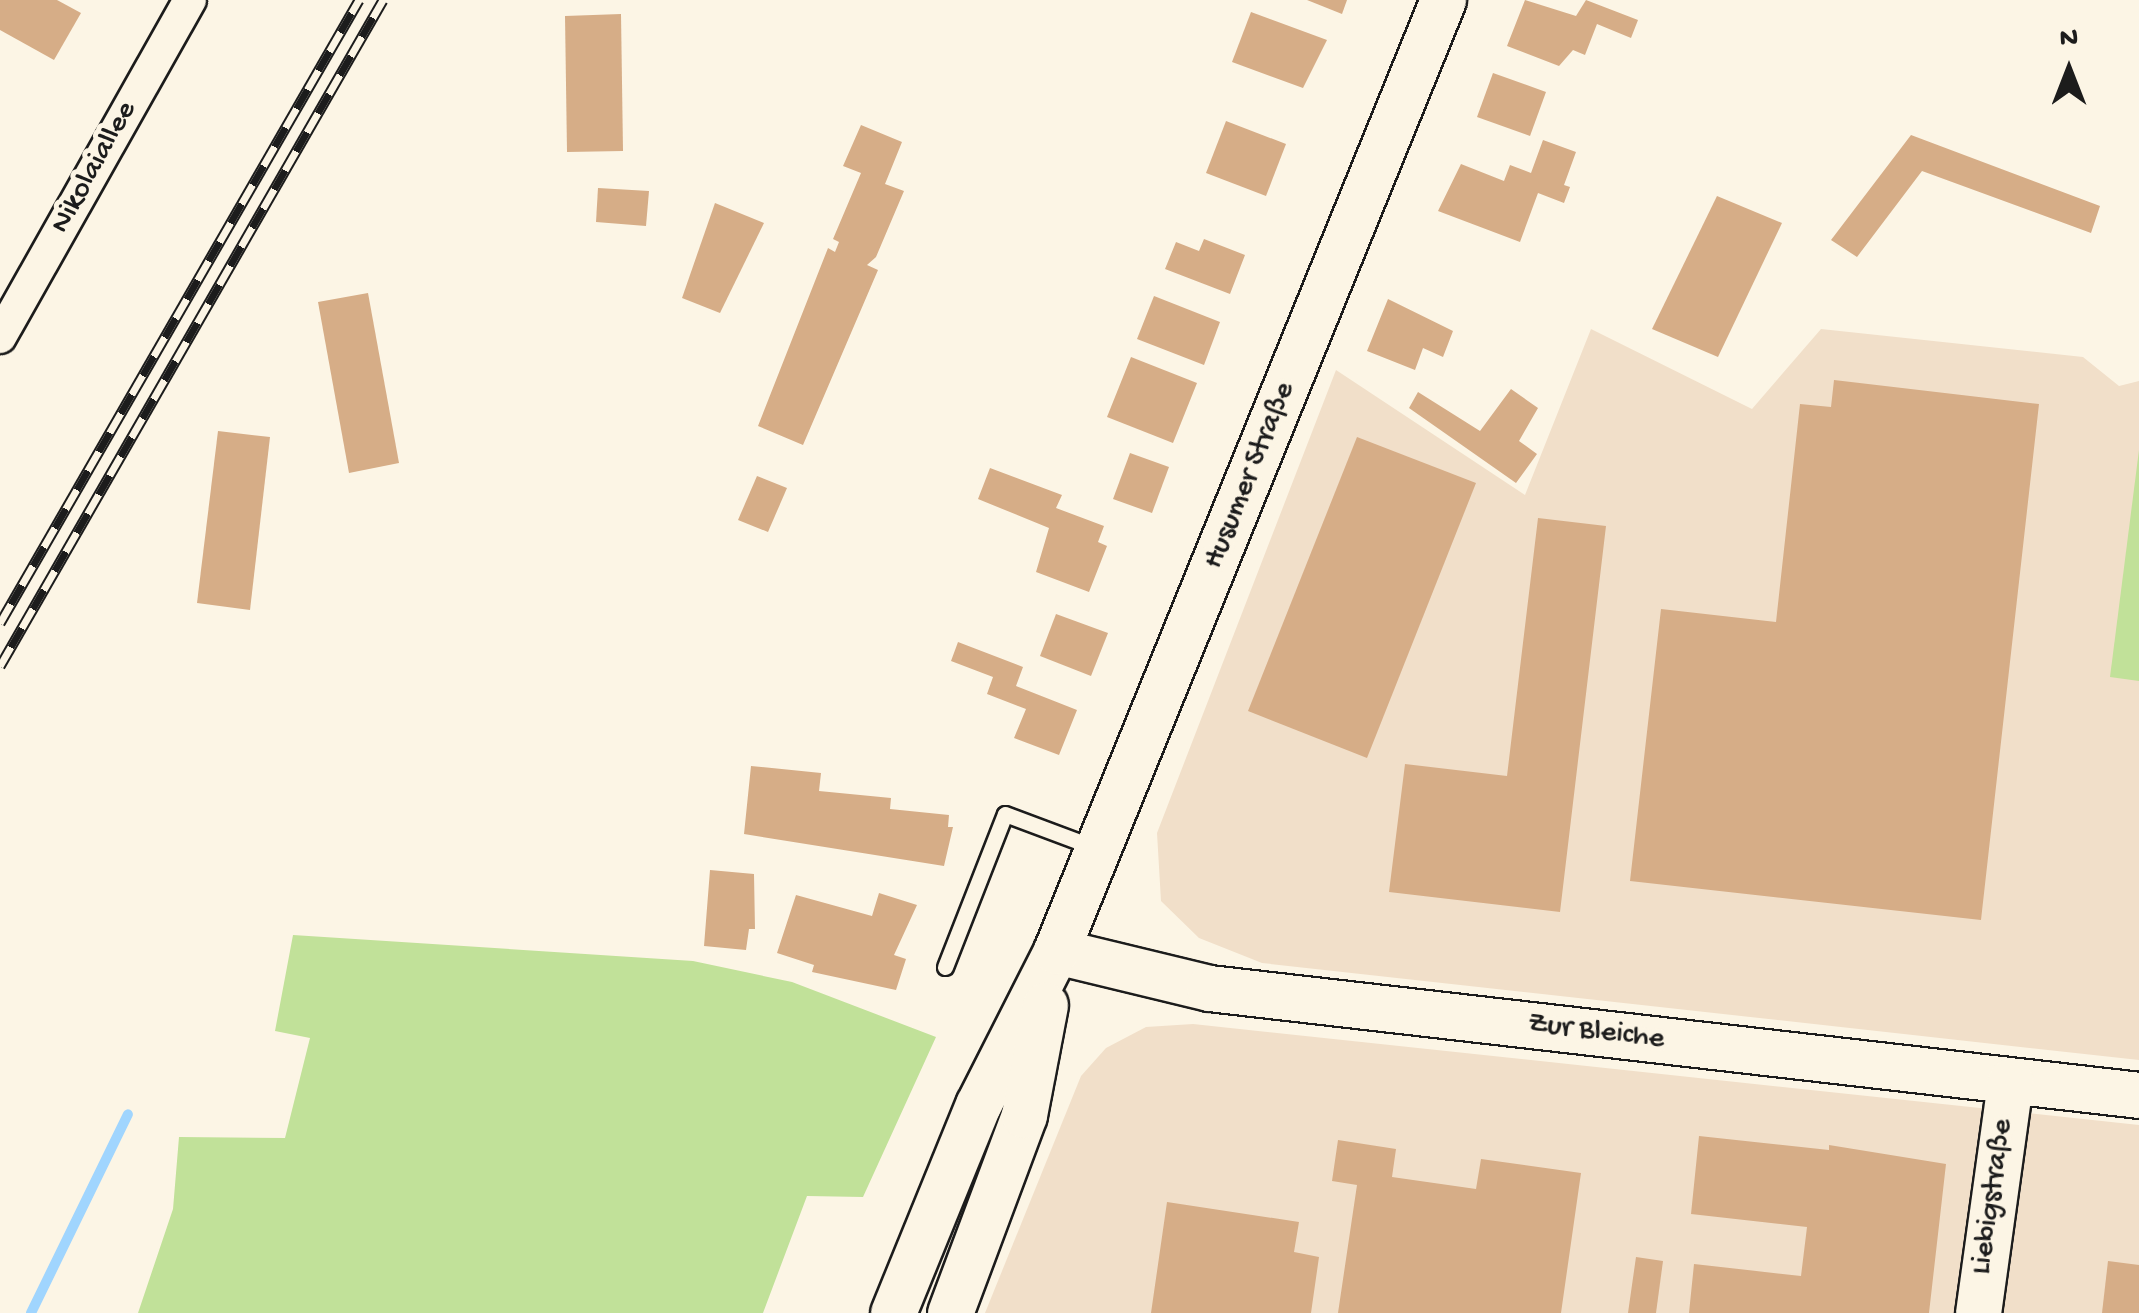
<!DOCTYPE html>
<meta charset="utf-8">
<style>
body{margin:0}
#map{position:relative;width:2139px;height:1313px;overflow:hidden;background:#fcf5e5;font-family:"Gochi Hand",sans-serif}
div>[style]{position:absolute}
.built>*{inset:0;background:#f1dfc9}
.green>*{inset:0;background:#c1e199}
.stream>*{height:10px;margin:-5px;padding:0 5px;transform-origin:5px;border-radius:5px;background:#a0d5fe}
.building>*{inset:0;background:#d6ad87}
.roads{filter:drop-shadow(2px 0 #1c1c1c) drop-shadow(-2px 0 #1c1c1c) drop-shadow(0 2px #1c1c1c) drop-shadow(0 -2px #1c1c1c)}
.lane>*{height:15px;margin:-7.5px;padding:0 7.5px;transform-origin:7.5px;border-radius:7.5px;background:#fcf5e5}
.street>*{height:32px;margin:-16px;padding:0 16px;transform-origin:16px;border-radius:16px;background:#fcf5e5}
.secondary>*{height:45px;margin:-22.5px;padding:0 22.5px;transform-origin:22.5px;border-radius:22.5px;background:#fcf5e5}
.rail>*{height:11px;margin-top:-5.5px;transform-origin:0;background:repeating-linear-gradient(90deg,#fcf5e5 0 22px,#1c1c1c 0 44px);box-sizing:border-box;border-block:2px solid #1c1c1c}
span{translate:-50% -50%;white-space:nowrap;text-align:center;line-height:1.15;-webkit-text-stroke:10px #fcf5e5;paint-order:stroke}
.street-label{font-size:30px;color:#1c1c1c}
.north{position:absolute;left:2019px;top:20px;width:100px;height:100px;-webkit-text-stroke:8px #fcf5e5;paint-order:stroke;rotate:0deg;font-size:28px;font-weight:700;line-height:40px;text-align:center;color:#1c1c1c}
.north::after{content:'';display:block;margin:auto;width:35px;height:45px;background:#1c1c1c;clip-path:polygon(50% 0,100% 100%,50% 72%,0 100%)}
</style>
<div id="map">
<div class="built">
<i style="clip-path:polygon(1591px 329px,1752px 409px,1821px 329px,2083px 357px,2119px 386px,2139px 381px,2139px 1060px,1262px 963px,1199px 938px,1161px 901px,1157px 833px,1336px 370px,1525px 495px)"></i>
<i style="clip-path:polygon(1193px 1024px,2139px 1125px,2139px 1313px,985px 1313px,1081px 1076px,1106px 1048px,1146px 1027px)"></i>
</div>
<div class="green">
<i style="clip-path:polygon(2139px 450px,2139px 681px,2110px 677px)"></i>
<i style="clip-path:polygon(293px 935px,693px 961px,792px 982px,936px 1037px,863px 1197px,807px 1196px,763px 1313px,138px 1313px,173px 1209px,179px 1137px,285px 1138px,310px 1038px,275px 1031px)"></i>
</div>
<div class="stream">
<i style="left:31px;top:1313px;width:221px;rotate:-64deg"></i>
</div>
<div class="building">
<i style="clip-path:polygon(0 0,57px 0,81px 13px,54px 60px,0 30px)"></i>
<i style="clip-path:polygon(1307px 0,1347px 0,1342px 14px)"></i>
<i style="clip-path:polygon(1525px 0,1576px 16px,1586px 0,1638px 20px,1631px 38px,1597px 24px,1585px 55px,1573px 50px,1559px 66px,1507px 46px)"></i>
<i style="clip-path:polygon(1251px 12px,1327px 40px,1303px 88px,1232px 62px)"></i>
<i style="clip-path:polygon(621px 14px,623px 151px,567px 152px,565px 16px)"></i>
<i style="clip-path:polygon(1493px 73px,1546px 92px,1530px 136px,1477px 117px)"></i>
<i style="clip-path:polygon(1226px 121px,1286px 144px,1266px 196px,1206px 173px)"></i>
<i style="clip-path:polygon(861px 125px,902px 142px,885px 184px,904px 191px,876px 257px,867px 265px,878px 270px,803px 445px,758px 426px,828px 248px,835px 252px,839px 242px,833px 239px,861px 173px,843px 166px)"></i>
<i style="clip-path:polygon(1911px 135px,2100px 206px,2091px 233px,1922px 171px,1857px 257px,1831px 240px)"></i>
<i style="clip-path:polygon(1543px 140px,1576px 152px,1564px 185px,1570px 187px,1564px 203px,1538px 193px,1520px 242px,1438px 211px,1461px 164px,1504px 181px,1510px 165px,1531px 173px)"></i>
<i style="clip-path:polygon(598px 188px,649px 191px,646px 226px,596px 222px)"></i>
<i style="clip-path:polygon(1717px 196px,1782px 223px,1718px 357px,1652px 329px)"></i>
<i style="clip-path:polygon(715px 203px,764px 223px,720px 313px,682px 298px)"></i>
<i style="clip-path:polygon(1204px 239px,1245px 255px,1230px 294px,1165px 269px,1176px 242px,1199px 251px)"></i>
<i style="clip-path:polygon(368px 293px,399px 463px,349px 473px,318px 302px)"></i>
<i style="clip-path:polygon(1154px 296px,1220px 322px,1204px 365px,1137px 339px)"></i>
<i style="clip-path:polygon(1388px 299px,1453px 331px,1443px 357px,1423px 348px,1415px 370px,1367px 351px)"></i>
<i style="clip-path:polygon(1131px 357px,1197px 383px,1173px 443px,1107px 417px)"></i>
<i style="clip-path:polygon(1834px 380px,2039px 404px,1981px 920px,1630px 881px,1661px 609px,1776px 622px,1800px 404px,1831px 407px)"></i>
<i style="clip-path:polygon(1511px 389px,1538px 408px,1519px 441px,1537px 454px,1516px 483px,1409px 408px,1418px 392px,1480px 431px)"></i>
<i style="clip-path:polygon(218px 431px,270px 437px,250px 610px,197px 603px)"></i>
<i style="clip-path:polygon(1357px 437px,1476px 483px,1367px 758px,1248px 711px)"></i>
<i style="clip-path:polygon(1130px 453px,1169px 467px,1152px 513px,1113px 499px)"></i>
<i style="clip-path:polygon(990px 468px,1062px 495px,1056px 508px,1104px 526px,1098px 542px,1107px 546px,1089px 592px,1036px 572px,1049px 528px,978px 499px)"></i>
<i style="clip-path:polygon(757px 476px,787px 488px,768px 532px,738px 520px)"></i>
<i style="clip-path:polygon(1538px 518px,1606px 526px,1560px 912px,1389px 892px,1405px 764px,1507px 776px)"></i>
<i style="clip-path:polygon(1056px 614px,1108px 633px,1091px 676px,1040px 656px)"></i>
<i style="clip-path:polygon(958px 642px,1023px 667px,1016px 686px,1077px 710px,1059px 755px,1014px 738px,1026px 709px,987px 694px,993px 677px,951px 661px)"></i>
<i style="clip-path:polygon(751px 766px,821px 773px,819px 791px,891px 798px,890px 809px,949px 815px,948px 827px,953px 827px,944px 866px,744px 834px)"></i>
<i style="clip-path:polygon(710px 870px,754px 874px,755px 929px,749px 929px,746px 950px,704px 946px)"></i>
<i style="clip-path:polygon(879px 893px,917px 905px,894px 955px,906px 959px,896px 990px,812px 972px,814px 965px,777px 953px,796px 895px,872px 916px)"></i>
<i style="clip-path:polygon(1699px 1136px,1829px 1150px,1829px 1145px,1946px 1164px,1929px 1313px,1689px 1313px,1694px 1264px,1801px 1276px,1807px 1227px,1691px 1214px)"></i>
<i style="clip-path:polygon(1338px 1140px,1396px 1149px,1392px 1177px,1476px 1189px,1481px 1159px,1581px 1173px,1561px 1313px,1338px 1313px,1357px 1185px,1332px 1181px)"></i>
<i style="clip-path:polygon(1167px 1202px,1299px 1222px,1294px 1252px,1319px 1257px,1311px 1313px,1151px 1313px)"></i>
<i style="clip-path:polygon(1636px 1257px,1663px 1261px,1656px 1313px,1628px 1313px)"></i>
<i style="clip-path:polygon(2108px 1261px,2139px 1265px,2139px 1313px,2102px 1313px)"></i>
</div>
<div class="roads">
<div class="lane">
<i style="left:945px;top:967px;width:164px;rotate:-68.6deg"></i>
<i style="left:1005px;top:814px;width:97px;rotate:20.5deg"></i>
</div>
<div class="street">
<i style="left:0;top:337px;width:387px;rotate:-60.6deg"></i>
</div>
<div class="secondary">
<i style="left:1056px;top:951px;width:157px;rotate:13.6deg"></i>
<i style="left:1209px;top:988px;width:936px;rotate:6.56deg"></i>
<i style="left:893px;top:1313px;width:225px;rotate:-67.8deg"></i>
<i style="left:978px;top:1105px;width:173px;rotate:-63.1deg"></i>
<i style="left:1056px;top:951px;width:1027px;rotate:-67.86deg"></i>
<i style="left:950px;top:1313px;width:211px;rotate:-69.5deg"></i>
<i style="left:1024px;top:1115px;width:112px;rotate:-79.2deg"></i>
<i style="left:1978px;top:1313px;width:234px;rotate:-82.1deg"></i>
</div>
</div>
<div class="rail">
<i style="left:0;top:623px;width:719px;rotate:-60.05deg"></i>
<i style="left:0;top:666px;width:768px;rotate:-60.1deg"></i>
</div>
<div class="street-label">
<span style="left:95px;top:168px;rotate:-61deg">Nikolaiallee</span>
<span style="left:1251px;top:476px;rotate:-68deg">Husumer Straße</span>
<span style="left:1596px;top:1033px;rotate:7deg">Zur Bleiche</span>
<span style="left:1994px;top:1197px;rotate:-82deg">Liebigstraße</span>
</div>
<div class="north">N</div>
</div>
